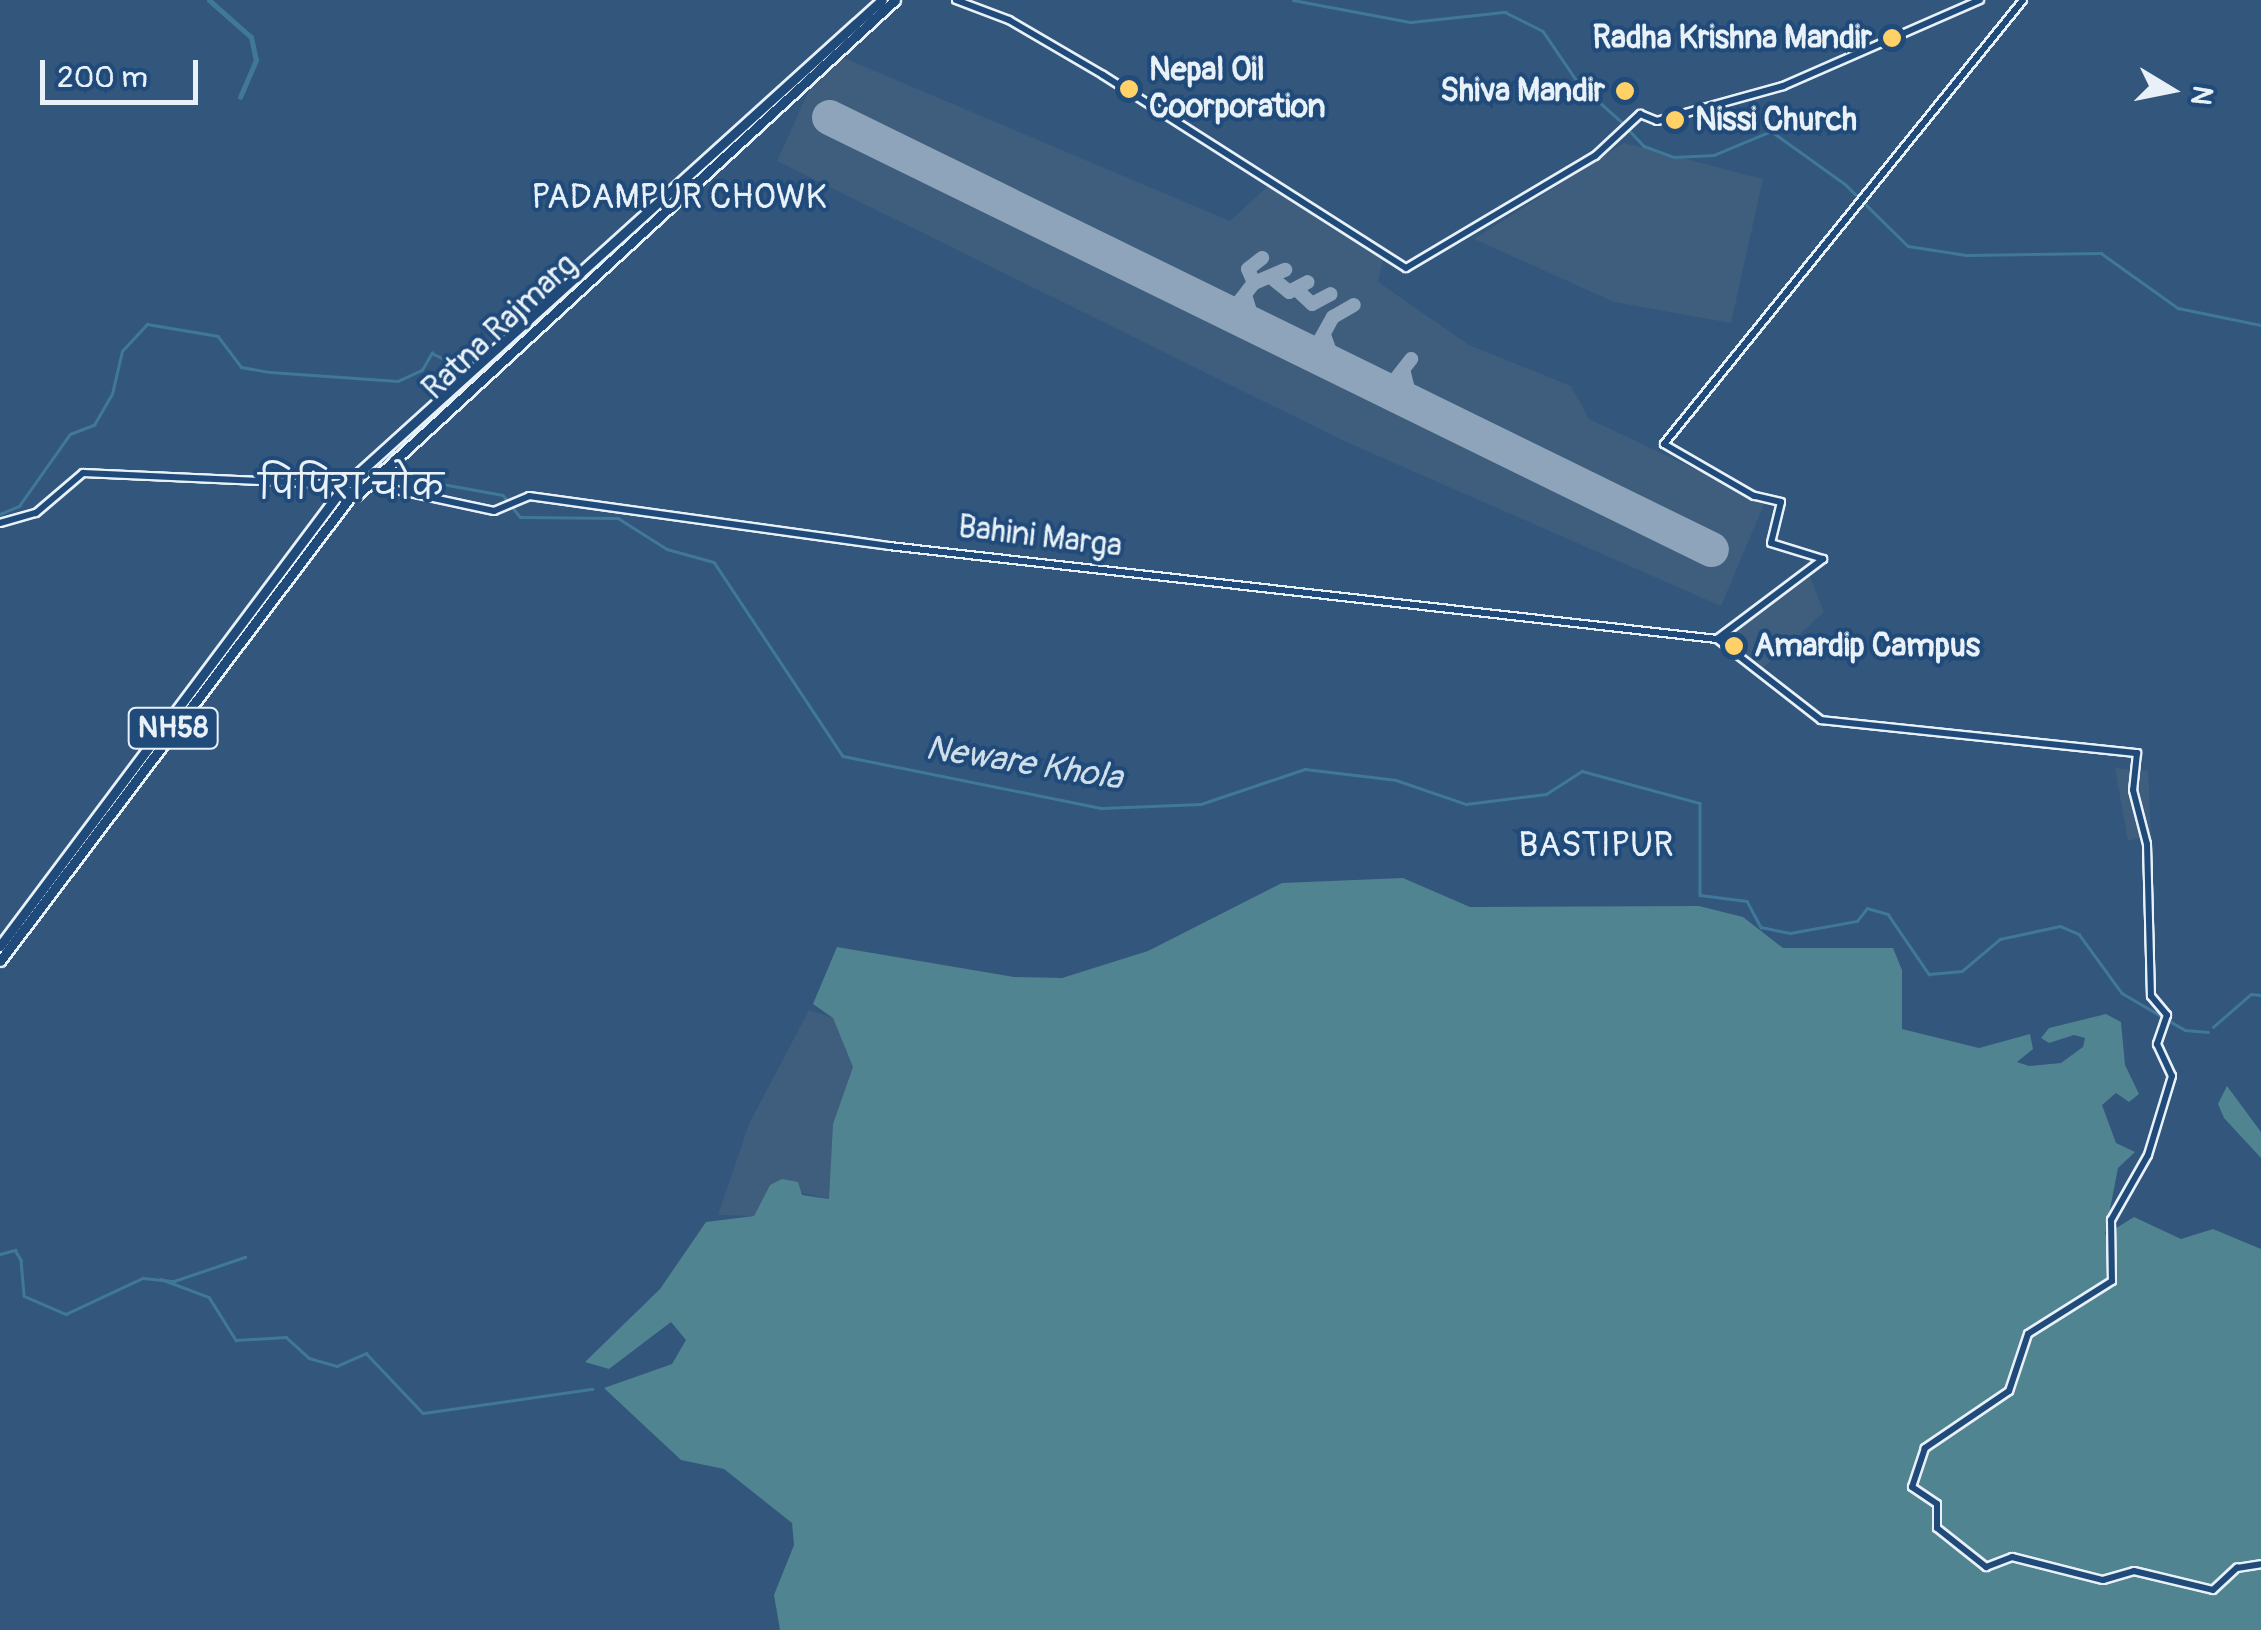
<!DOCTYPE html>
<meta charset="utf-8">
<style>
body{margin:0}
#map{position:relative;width:2261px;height:1630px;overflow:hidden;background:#32567c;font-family:Pangolin,"Playpen Sans Deva",sans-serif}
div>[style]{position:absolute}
.built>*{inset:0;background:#3f5e7d}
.green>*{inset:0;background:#508490}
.stream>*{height:2.5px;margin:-1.25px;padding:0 1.25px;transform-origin:1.25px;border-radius:1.25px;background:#407899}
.canal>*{height:5px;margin:-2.5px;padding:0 2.5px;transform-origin:2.5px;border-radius:2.5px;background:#407899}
.taxiway>*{height:14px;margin:-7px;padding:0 7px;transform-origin:7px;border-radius:7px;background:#8da4ba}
.runway>*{height:35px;margin:-17.5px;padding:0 17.5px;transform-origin:17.5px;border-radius:17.5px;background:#8da4ba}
.roads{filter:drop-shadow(2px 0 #e8f1f8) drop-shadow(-2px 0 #e8f1f8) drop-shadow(0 2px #e8f1f8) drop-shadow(0 -2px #e8f1f8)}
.tertiary>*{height:6px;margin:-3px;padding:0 3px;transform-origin:3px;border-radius:3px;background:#1f4a7a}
.primary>*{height:9px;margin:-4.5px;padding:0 4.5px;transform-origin:4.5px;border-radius:4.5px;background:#1f4a7a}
.dots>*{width:28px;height:28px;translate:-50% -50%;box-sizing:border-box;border:5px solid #1f4a7a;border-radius:50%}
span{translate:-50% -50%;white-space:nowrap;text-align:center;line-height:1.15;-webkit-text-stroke:8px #1f4a7a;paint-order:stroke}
.shield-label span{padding:2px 8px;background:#1f4a7a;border:2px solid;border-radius:8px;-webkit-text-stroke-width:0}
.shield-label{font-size:30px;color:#e8f1f8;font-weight:700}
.poi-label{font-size:32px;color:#e8f1f8;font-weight:700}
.right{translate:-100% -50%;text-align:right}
.left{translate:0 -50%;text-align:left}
.street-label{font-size:32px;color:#e8f1f8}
.neighbourhood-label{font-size:35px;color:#e8f1f8}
.water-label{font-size:35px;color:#cfdfea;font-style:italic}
.north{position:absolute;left:2121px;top:40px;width:100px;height:100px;-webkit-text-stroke:8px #1f4a7a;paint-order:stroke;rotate:100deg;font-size:28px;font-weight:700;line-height:40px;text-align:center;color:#e8f1f8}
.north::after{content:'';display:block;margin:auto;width:35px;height:45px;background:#e8f1f8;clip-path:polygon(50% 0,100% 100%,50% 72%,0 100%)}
.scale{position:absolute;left:40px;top:60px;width:158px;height:45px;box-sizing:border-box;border:5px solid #e8f1f8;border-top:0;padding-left:12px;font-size:30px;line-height:35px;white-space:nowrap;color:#e8f1f8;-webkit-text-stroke:8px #1f4a7a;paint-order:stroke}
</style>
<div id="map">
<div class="built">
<i style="clip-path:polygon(844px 58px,1230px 221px,1269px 185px,1383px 258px,1378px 282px,1469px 345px,1571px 386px,1589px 419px,1765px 502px,1721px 606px,1344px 441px,777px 161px,810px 88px)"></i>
<i style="clip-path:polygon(1624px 143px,1763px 179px,1731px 323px,1614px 302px,1474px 239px)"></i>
<i style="clip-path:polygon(1808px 572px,1824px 612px,1761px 670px,1721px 637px)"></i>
<i style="clip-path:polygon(2115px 768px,2148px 771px,2151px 833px,2144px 837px,2128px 841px)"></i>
<i style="clip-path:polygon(809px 1010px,833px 1018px,853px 1067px,834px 1123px,829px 1199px,770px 1185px,754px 1216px,718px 1215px,749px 1124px)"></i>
</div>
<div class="green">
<i style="clip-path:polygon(1403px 878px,1470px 907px,1699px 906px,1743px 917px,1783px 948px,1893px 948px,1902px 970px,1902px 1029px,1979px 1048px,2030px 1034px,2033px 1049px,2017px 1062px,2029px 1066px,2061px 1063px,2083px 1047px,2085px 1038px,2074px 1035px,2049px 1043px,2041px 1038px,2049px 1028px,2106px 1014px,2121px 1022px,2125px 1065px,2139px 1094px,2129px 1102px,2116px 1093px,2102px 1105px,2116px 1143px,2135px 1152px,2118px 1168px,2105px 1235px,2134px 1217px,2181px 1239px,2213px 1229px,2261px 1249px,2261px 1630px,780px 1630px,774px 1595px,794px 1545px,792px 1523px,724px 1469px,681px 1460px,604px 1388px,672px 1364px,686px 1340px,671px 1322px,609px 1369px,585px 1362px,660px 1289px,706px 1222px,754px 1216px,770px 1185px,782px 1179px,798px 1182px,802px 1195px,829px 1199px,833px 1124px,853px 1067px,833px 1018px,813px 1004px,837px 947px,1014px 977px,1062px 978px,1148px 951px,1282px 883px)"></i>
<i style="clip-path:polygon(2227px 1086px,2261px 1132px,2261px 1158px,2224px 1118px,2218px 1104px)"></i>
</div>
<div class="stream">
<i style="left:1293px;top:0;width:120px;rotate:10.6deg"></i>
<i style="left:1411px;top:22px;width:95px;rotate:-6.1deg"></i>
<i style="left:1505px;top:12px;width:42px;rotate:26.6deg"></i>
<i style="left:1543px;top:31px;width:64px;rotate:55.8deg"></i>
<i style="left:1579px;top:84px;width:60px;rotate:41.6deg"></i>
<i style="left:1629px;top:130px;width:22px;rotate:47deg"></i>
<i style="left:1644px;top:146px;width:32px;rotate:20deg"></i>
<i style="left:1674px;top:157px;width:40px;rotate:-2.9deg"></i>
<i style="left:1714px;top:155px;width:62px;rotate:-22.8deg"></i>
<i style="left:1771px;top:131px;width:91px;rotate:35.6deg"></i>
<i style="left:1845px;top:184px;width:88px;rotate:44.5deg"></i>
<i style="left:1908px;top:246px;width:60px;rotate:8.7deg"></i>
<i style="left:1967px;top:255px;width:134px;rotate:-0.9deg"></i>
<i style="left:2101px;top:253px;width:95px;rotate:35.5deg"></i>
<i style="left:2178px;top:308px;width:85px;rotate:11.6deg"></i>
<i style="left:397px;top:463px;width:24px;rotate:42deg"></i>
<i style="left:415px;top:479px;width:89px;rotate:10.3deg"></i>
<i style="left:503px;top:495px;width:28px;rotate:52deg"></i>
<i style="left:520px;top:517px;width:98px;rotate:0.6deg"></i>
<i style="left:618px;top:518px;width:58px;rotate:32.3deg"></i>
<i style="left:667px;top:549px;width:49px;rotate:15.5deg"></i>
<i style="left:714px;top:562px;width:233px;rotate:56.4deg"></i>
<i style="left:843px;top:756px;width:264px;rotate:11.4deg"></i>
<i style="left:1102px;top:808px;width:99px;rotate:-2.3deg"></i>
<i style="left:1201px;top:804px;width:110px;rotate:-18.6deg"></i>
<i style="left:1305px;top:769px;width:92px;rotate:6.9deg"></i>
<i style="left:1396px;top:780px;width:74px;rotate:18.9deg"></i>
<i style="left:1466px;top:804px;width:81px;rotate:-7.1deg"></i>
<i style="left:1546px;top:794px;width:43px;rotate:-32.6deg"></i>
<i style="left:1582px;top:771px;width:122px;rotate:15.2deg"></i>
<i style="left:1700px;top:803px;width:92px;rotate:90deg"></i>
<i style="left:1700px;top:895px;width:47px;rotate:7.3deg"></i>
<i style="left:1747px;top:901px;width:30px;rotate:62deg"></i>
<i style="left:1761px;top:927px;width:30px;rotate:12deg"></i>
<i style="left:1790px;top:933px;width:68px;rotate:-10.2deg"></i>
<i style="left:1857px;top:921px;width:16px;rotate:-52deg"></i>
<i style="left:1867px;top:908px;width:22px;rotate:16deg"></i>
<i style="left:1888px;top:914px;width:73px;rotate:55.7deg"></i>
<i style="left:1929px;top:974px;width:33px;rotate:-5deg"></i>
<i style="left:1962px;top:971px;width:50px;rotate:-40.1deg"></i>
<i style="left:2000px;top:939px;width:61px;rotate:-12.2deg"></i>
<i style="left:2060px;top:926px;width:21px;rotate:23deg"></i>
<i style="left:2079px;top:934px;width:73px;rotate:53.9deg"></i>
<i style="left:2122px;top:993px;width:73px;rotate:30.4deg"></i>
<i style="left:2185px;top:1030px;width:23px;rotate:5deg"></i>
<i style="left:0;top:514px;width:21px;rotate:-23deg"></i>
<i style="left:19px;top:506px;width:88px;rotate:-54.7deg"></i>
<i style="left:70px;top:434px;width:26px;rotate:-21deg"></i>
<i style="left:94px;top:425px;width:36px;rotate:-60deg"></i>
<i style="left:112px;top:394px;width:44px;rotate:-76.9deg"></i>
<i style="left:122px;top:351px;width:37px;rotate:-47deg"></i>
<i style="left:147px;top:324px;width:72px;rotate:9.6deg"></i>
<i style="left:218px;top:336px;width:39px;rotate:53deg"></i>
<i style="left:241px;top:367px;width:29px;rotate:10deg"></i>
<i style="left:270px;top:372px;width:128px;rotate:4deg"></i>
<i style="left:398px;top:381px;width:26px;rotate:-25deg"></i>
<i style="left:422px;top:370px;width:20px;rotate:-60deg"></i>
<i style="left:432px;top:353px;width:33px;rotate:27deg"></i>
<i style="left:2213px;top:1027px;width:50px;rotate:-41deg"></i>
<i style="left:2251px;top:994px;width:10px;rotate:6deg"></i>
<i style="left:0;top:1254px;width:16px;rotate:-15deg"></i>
<i style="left:15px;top:1250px;width:12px;rotate:59deg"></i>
<i style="left:21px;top:1260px;width:36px;rotate:85deg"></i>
<i style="left:24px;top:1296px;width:46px;rotate:23.2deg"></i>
<i style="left:66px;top:1314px;width:85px;rotate:-25.1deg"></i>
<i style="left:143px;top:1278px;width:31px;rotate:6deg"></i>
<i style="left:174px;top:1281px;width:75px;rotate:-18.7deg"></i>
<i style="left:161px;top:1279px;width:51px;rotate:20.6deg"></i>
<i style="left:209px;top:1297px;width:51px;rotate:57.9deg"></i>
<i style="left:236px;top:1340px;width:50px;rotate:-3.4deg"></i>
<i style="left:286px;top:1337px;width:31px;rotate:42deg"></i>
<i style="left:309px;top:1358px;width:29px;rotate:16deg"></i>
<i style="left:337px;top:1366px;width:32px;rotate:-24deg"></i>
<i style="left:366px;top:1353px;width:83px;rotate:46.5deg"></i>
<i style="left:423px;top:1413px;width:171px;rotate:-8.1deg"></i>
</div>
<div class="canal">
<i style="left:209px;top:0;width:56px;rotate:41.4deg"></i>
<i style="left:251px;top:37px;width:24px;rotate:78deg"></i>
<i style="left:256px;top:60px;width:40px;rotate:113.4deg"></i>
</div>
<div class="taxiway">
<i style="left:1272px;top:278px;width:22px;rotate:39deg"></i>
<i style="left:1289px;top:292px;width:21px;rotate:-28deg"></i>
<i style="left:1254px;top:283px;width:15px;rotate:-113deg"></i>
<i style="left:1248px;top:269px;width:18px;rotate:-38deg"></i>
<i style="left:1296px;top:289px;width:22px;rotate:43deg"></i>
<i style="left:1312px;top:304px;width:21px;rotate:-28deg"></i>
<i style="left:1246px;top:298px;width:28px;rotate:73deg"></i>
<i style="left:1219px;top:307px;width:16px"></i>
<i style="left:1235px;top:307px;width:31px;rotate:-52deg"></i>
<i style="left:1254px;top:283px;width:34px;rotate:-23deg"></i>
<i style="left:1324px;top:335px;width:32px;rotate:70deg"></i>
<i style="left:1296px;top:345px;width:23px;rotate:-7deg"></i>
<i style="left:1319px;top:342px;width:29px;rotate:-61deg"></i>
<i style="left:1333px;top:317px;width:24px;rotate:-30deg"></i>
<i style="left:1404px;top:373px;width:30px;rotate:76deg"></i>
<i style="left:1374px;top:383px;width:20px;rotate:-6deg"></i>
<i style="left:1394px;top:381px;width:28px;rotate:-52deg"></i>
</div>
<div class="runway">
<i style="left:829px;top:117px;width:982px;rotate:26.1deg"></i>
</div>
<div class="roads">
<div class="tertiary">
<i style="left:956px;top:0;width:57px;rotate:20.7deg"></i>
<i style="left:1009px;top:20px;width:109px;rotate:30.3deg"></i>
<i style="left:1103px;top:75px;width:359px;rotate:32.5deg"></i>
<i style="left:1406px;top:268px;width:220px;rotate:-30.7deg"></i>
<i style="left:1595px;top:156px;width:62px;rotate:-43deg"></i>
<i style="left:1640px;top:114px;width:18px;rotate:22deg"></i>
<i style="left:1657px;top:121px;width:131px;rotate:-15.5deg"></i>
<i style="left:1783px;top:86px;width:215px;rotate:-23.6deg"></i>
<i style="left:368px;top:484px;width:129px;rotate:12.1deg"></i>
<i style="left:494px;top:511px;width:38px;rotate:-23deg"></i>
<i style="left:529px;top:496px;width:363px;rotate:7.9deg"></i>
<i style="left:889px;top:546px;width:833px;rotate:6.41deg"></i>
<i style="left:0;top:523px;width:37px;rotate:-16deg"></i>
<i style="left:36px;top:513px;width:62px;rotate:-40.4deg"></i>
<i style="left:83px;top:473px;width:260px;rotate:2.6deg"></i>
<i style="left:1823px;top:559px;width:54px;rotate:-162.9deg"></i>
<i style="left:1771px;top:543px;width:42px;rotate:-76.3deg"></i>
<i style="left:1781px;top:502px;width:28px;rotate:-167deg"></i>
<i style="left:1754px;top:496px;width:104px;rotate:-150deg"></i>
<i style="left:1664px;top:444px;width:571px;rotate:-51.04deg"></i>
<i style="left:1717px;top:639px;width:132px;rotate:37.9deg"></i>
<i style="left:1821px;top:720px;width:318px;rotate:6deg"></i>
<i style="left:2137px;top:753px;width:37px;rotate:96deg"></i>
<i style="left:2133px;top:790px;width:56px;rotate:75.5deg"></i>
<i style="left:2147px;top:844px;width:152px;rotate:88.5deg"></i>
<i style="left:2151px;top:996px;width:25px;rotate:50deg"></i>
<i style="left:2167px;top:1015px;width:31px;rotate:109deg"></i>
<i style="left:2157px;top:1044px;width:35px;rotate:65deg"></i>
<i style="left:2172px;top:1076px;width:83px;rotate:106.9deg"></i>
<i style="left:2148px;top:1155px;width:75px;rotate:119.6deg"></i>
<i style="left:2111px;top:1220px;width:61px;rotate:89.1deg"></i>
<i style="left:2112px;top:1281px;width:99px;rotate:147.8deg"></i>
<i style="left:2028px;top:1334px;width:60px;rotate:108.4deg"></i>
<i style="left:2009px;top:1391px;width:102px;rotate:145.8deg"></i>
<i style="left:1925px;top:1448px;width:41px;rotate:108.4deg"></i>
<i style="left:1912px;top:1487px;width:30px;rotate:34deg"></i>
<i style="left:1937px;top:1504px;width:24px;rotate:90deg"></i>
<i style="left:1937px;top:1528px;width:63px;rotate:38.5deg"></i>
<i style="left:1986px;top:1567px;width:28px;rotate:-21deg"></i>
<i style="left:2012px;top:1557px;width:94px;rotate:14.2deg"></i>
<i style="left:2103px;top:1580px;width:32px;rotate:-16deg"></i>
<i style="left:2134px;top:1571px;width:81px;rotate:13.5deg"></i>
<i style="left:2213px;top:1590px;width:33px;rotate:-43deg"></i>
<i style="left:2237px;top:1568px;width:24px;rotate:-9deg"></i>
<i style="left:1717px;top:639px;width:133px;rotate:-37deg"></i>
</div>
<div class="primary">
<i style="left:352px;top:479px;width:714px;rotate:-42.11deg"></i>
<i style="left:360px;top:488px;width:14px;rotate:-146deg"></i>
<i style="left:348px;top:480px;width:11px;rotate:124deg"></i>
<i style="left:342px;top:489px;width:16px;rotate:22deg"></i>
<i style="left:357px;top:495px;width:731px;rotate:-42.62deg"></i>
<i style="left:0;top:946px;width:571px;rotate:-53.19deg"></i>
<i style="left:0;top:961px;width:581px;rotate:-52.97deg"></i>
</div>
</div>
<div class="dots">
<i style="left:1892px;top:38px;background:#ffd166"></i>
<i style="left:1129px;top:89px;background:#ffd166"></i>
<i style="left:1625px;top:91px;background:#ffd166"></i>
<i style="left:1675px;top:120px;background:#ffd166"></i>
<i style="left:1734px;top:646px;background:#ffd166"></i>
</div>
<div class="shield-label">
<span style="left:173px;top:728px">NH58</span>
</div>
<div class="poi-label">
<span class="right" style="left:1872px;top:38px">Radha Krishna Mandir</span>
<span class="left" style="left:1149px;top:89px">Nepal Oil<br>Coorporation</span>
<span class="right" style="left:1605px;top:91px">Shiva Mandir</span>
<span class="left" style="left:1695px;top:120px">Nissi Church</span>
<span class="left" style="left:1754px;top:646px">Amardip Campus</span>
</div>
<div class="street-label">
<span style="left:500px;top:327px;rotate:-43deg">Ratna Rajmarg</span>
<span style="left:1040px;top:537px;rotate:7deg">Bahini Marga</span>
</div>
<div class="neighbourhood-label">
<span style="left:679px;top:197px">PADAMPUR CHOWK</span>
<span style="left:351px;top:488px">पिपिरा चोक</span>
<span style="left:1596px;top:845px">BASTIPUR</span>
</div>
<div class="water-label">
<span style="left:1024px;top:763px;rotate:9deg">Neware Khola</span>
</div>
<div class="north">N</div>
<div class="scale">200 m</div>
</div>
